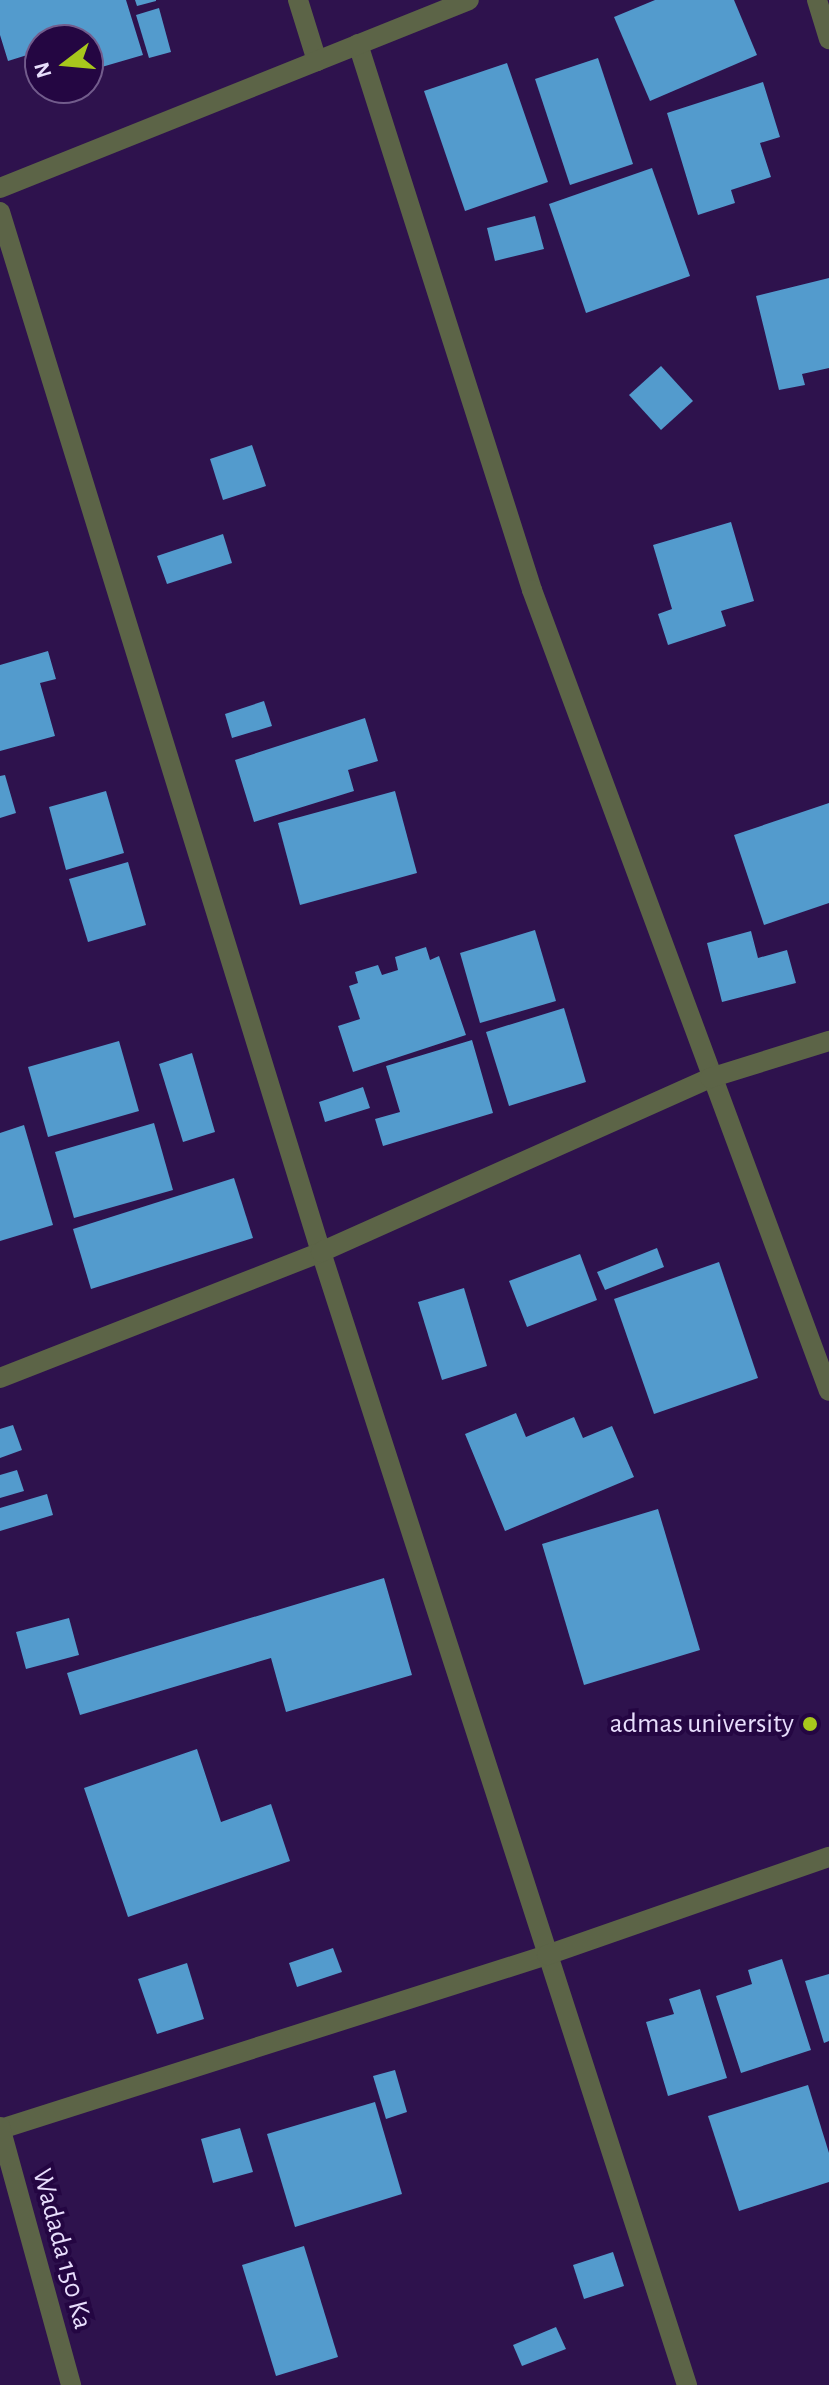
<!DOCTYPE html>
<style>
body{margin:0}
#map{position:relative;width:829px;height:2385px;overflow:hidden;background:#2e124d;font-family:"Alegreya Sans",sans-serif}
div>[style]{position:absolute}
.building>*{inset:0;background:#539bcd}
.minor>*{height:20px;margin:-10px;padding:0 10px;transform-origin:10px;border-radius:10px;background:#5c6447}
.tertiary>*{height:20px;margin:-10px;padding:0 10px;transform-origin:10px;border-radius:10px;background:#5c6447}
.dots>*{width:22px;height:22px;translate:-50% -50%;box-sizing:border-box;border:4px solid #240642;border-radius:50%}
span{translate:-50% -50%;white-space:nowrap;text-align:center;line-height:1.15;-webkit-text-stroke:8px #240642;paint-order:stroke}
.poi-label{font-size:28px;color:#e8defc}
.right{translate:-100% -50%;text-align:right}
.street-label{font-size:28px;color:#e8defc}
.north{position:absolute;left:24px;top:24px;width:80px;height:80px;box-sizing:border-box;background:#240642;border:2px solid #725c8c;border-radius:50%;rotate:254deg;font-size:22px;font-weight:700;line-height:32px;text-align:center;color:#e8defc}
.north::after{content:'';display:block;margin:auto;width:28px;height:36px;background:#a8c71c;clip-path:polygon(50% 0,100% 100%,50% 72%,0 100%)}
</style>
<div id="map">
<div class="building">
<i style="clip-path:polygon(0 0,126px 0,143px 55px,88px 71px,88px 40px,40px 40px,40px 51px,8px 61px,0 35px)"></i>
<i style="clip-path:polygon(135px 0,156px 0,156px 1px,137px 6px)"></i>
<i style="clip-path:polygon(655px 0,734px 0,757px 55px,650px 101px,614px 17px)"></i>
<i style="clip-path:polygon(159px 8px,171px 52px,149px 58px,136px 15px)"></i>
<i style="clip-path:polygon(598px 58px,633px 164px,570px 185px,535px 79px)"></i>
<i style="clip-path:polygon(507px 63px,548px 182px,465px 211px,424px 91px)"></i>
<i style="clip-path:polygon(763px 82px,780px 137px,760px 143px,771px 177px,731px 190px,735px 203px,698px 215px,667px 113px)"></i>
<i style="clip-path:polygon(652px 168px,690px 276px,586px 313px,549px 204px)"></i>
<i style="clip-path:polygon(535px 216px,544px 249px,495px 261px,487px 228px)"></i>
<i style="clip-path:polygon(829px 278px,829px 368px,802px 374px,805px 385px,779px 390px,756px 296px)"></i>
<i style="clip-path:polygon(661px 366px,693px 401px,661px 430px,629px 395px)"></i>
<i style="clip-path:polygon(252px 445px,266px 486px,223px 500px,210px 459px)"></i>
<i style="clip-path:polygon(731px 522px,754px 601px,721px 611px,726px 626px,668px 645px,658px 614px,672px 609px,653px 545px)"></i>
<i style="clip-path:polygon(223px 534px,232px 563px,167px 584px,157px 556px)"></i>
<i style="clip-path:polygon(48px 651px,56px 679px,40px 683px,55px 736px,0 751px,0 665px)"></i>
<i style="clip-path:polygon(264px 701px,272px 726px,232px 738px,225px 714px)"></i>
<i style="clip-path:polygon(365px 718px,378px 761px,348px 770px,354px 791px,254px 822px,235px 760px)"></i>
<i style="clip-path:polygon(5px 775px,16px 813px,0 818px,0 776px)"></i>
<i style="clip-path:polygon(106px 791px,124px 853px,66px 870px,49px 807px)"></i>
<i style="clip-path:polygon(395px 791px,417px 873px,300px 905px,278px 823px)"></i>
<i style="clip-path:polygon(829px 803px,829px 903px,764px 925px,734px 835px)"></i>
<i style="clip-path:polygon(128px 862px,146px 925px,88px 942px,69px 879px)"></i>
<i style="clip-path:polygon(535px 930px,556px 1001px,480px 1023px,460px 953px)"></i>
<i style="clip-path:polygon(751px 931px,758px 958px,787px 950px,796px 983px,722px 1002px,707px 943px)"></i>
<i style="clip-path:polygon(426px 947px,430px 960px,439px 956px,466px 1035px,353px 1072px,338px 1026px,360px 1019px,349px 986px,358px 983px,355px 972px,378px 965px,382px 975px,398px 970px,395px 957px)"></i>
<i style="clip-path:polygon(564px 1008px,586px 1082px,509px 1106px,486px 1032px)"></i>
<i style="clip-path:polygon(472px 1040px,493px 1113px,383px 1146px,375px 1119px,400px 1112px,386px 1066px)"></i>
<i style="clip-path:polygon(119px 1041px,139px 1111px,48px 1137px,28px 1067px)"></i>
<i style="clip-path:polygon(192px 1053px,215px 1132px,183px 1142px,159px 1064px)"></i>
<i style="clip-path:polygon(363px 1087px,370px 1108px,325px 1122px,319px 1102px)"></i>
<i style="clip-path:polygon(154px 1123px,173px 1190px,74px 1218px,55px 1152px)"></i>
<i style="clip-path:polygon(24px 1125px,53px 1225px,0 1241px,0 1133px)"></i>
<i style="clip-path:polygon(234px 1178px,253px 1238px,91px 1289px,73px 1229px)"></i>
<i style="clip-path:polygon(657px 1248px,664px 1267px,605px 1290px,597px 1272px)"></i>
<i style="clip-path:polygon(580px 1254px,597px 1300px,527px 1327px,509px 1281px)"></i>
<i style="clip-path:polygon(719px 1262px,758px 1378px,654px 1414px,614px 1299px)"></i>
<i style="clip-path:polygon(464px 1288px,487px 1366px,442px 1380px,418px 1302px)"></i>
<i style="clip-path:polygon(516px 1413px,526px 1437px,574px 1417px,583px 1438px,612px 1426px,634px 1477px,505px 1531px,465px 1434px)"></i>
<i style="clip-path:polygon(13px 1425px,22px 1450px,0 1458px,0 1429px)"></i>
<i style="clip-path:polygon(17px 1470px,24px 1491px,0 1498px,0 1475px)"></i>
<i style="clip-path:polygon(47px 1494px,53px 1515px,0 1531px,0 1508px)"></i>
<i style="clip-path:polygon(658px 1509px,700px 1650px,584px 1685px,542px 1544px)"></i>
<i style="clip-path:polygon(384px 1578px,412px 1675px,286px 1712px,271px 1658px,80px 1715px,67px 1673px)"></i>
<i style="clip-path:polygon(69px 1618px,79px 1655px,26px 1669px,16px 1632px)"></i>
<i style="clip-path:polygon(197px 1749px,221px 1822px,271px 1804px,290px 1861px,128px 1917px,84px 1788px)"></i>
<i style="clip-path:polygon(333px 1948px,342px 1972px,297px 1987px,289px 1963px)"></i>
<i style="clip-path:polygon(782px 1959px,811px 2050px,741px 2073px,716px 1996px,752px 1984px,748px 1970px)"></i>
<i style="clip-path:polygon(187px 1963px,204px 2019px,157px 2034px,138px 1979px)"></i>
<i style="clip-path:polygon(829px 1974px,829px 2041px,824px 2043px,805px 1981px)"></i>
<i style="clip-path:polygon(700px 1989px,727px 2078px,668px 2096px,646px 2022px,674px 2014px,669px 1999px)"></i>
<i style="clip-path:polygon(395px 2070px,407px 2112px,386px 2119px,373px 2076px)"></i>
<i style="clip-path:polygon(808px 2085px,829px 2153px,829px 2182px,739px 2211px,708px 2116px)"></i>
<i style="clip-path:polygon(375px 2102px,402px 2194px,295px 2227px,267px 2134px)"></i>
<i style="clip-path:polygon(240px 2128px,253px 2172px,213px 2183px,201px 2139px)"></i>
<i style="clip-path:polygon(304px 2246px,338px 2357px,276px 2376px,242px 2265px)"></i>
<i style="clip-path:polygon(613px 2252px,624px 2286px,584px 2299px,573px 2265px)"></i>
<i style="clip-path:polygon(556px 2327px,566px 2349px,522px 2366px,513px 2345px)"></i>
</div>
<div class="minor">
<i style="left:298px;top:0;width:64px;rotate:72.7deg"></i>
<i style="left:817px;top:0;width:41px;rotate:72.9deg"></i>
<i style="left:358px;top:44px;width:573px;rotate:72.32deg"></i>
<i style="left:532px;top:590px;width:854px;rotate:69.66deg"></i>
<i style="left:0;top:188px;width:505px;rotate:-21.84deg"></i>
<i style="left:0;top:212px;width:1088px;rotate:72.85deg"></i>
<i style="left:321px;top:1252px;width:1191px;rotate:72.1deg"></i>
<i style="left:0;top:1378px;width:345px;rotate:-21.4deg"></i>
<i style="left:321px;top:1252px;width:426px;rotate:-24.1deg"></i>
<i style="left:710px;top:1078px;width:125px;rotate:-17.3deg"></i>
<i style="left:1px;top:2129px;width:573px;rotate:-17.68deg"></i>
<i style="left:547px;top:1955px;width:299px;rotate:-19.2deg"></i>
</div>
<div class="tertiary">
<i style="left:0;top:2127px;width:268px;rotate:74.6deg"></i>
</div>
<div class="dots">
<i style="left:810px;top:1724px;background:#a8c71c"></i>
</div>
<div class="poi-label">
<span class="right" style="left:794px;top:1724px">admas university</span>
</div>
<div class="street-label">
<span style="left:62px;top:2249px;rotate:75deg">Wadada 150 Ka</span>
</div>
<div class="north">N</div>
</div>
